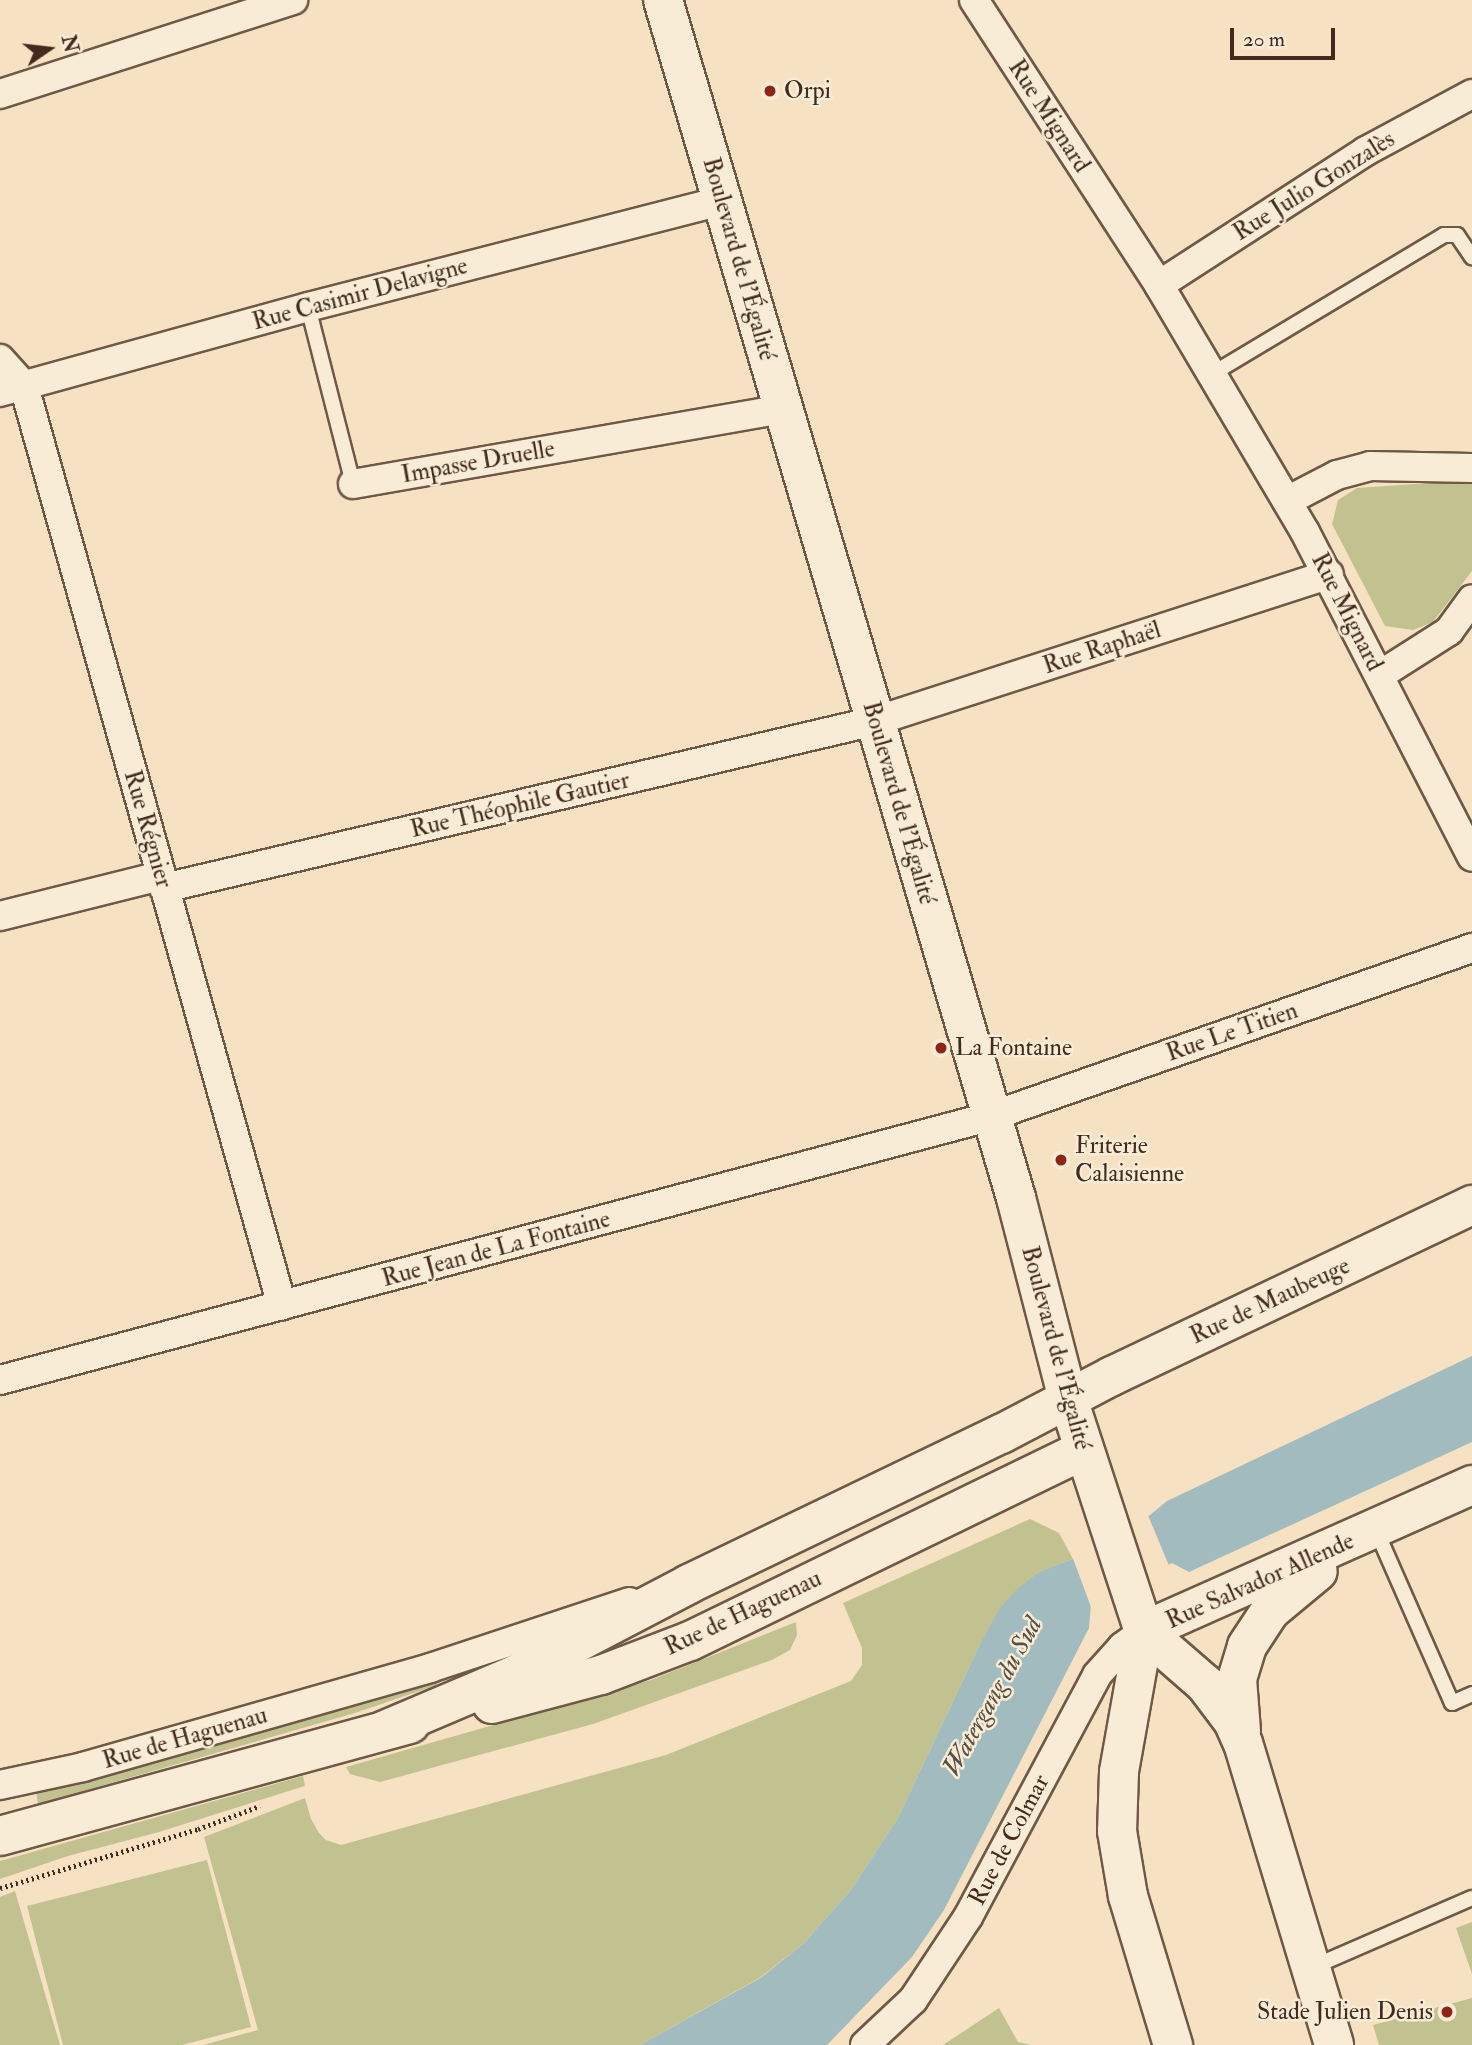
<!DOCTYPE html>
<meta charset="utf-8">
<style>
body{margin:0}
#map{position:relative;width:1472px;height:2045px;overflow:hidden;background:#f6e2c2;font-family:"IM FELL Double Pica",serif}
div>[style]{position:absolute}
.green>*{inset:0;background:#c1c290}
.water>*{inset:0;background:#a1bbbe}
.pier>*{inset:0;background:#f6e2c2}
.path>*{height:4.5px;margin-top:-2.25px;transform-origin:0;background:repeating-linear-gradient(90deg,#422b1c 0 2px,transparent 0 5.5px)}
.roads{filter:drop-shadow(2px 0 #6f5946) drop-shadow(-2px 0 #6f5946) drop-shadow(0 2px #6f5946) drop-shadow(0 -2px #6f5946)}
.lane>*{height:14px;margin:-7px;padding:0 7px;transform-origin:7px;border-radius:7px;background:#f9ecd7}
.street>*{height:28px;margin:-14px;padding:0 14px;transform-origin:14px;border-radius:14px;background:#f9ecd7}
.secondary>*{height:38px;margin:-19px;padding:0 19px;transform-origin:19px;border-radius:19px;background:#f9ecd7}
.dots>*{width:19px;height:19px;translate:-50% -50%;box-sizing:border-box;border:4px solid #f9ecd7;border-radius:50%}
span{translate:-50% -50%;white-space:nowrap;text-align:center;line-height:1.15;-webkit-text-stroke:5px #f9ecd7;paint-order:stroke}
.poi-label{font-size:24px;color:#422b1c}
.left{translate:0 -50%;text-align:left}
.right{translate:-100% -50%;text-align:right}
.street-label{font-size:24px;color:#422b1c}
.water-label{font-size:26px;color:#5a4f44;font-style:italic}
.north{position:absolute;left:14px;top:14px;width:70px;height:70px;-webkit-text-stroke:5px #f9ecd7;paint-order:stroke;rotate:76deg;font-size:19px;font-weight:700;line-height:28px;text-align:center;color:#422b1c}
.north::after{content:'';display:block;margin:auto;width:24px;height:32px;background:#422b1c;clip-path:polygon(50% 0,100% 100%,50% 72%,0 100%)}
.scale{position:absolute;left:1230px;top:28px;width:105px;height:32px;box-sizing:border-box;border:4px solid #422b1c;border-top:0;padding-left:9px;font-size:21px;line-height:24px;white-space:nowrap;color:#422b1c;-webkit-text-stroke:5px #f9ecd7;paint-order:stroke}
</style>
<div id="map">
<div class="green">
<i style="clip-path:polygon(1472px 480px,1472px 571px,1433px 622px,1413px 630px,1385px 626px,1332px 524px,1338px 500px,1357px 488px)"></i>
<i style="clip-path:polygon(1030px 1519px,1059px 1533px,1073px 1559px,1041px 1571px,980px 1644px,898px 1818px,850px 1891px,804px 1943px,761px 1977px,640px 2045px,203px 2045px,258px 2030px,204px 1837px,305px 1798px,311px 1819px,319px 1833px,326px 1840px,341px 1845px,666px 1755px,851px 1681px,862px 1665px,862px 1648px,843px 1603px)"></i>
<i style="clip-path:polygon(796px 1622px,797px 1635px,790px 1650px,772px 1660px,593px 1724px,380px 1782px,350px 1774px,346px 1767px,651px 1680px)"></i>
<i style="clip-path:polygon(435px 1680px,437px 1685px,355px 1713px,38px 1804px,36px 1792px)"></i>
<i style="clip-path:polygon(303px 1776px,305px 1786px,159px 1832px,68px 1856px,0 1879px,0 1861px)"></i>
<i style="clip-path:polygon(207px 1860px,251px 2027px,182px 2045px,63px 2045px,27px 1906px)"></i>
<i style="clip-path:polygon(15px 1891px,60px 2045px,0 2045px,0 1897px)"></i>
<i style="clip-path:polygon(1472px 1922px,1472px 1974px,1456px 1928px)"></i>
<i style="clip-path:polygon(1472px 1998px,1472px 2045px,1379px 2045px,1373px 2025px)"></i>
<i style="clip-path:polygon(999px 2008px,1018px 2042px,1031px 2045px,943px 2045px)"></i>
</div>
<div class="water">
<i style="clip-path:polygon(1472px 1356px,1472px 1442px,1189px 1572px,1172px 1563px,1091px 1604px,1089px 1628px,944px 1910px,912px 1957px,827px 2045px,640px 2045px,762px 1977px,804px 1943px,850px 1891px,898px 1818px,980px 1644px,1000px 1608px,1017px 1589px,1041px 1571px,1073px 1559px,1150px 1515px,1167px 1501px)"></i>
</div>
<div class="pier">
<i style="clip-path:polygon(1147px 1513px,1170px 1568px,1095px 1607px,1094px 1615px,1072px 1556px)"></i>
</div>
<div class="path">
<i style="left:0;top:1888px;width:207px;rotate:-16.6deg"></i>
<i style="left:198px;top:1829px;width:66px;rotate:-20.4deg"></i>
</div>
<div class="roads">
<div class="lane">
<i style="left:308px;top:307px;width:183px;rotate:75.7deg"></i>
<i style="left:1212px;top:374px;width:270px;rotate:-30.9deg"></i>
<i style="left:1444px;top:235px;width:13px"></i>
<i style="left:1457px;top:235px;width:27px;rotate:56deg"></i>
<i style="left:1376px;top:1530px;width:189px;rotate:66.3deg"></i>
<i style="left:1452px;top:1703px;width:22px;rotate:-24deg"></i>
<i style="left:1313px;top:1967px;width:173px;rotate:-23.5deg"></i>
</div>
<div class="street">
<i style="left:974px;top:0;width:340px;rotate:57deg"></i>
<i style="left:1159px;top:285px;width:287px;rotate:59.4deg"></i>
<i style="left:1305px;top:532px;width:365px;rotate:62.8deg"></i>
<i style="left:0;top:94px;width:308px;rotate:-17.8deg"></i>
<i style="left:1159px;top:285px;width:247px;rotate:-32.9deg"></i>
<i style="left:1366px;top:151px;width:120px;rotate:-28.3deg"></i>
<i style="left:0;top:359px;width:36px;rotate:48deg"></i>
<i style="left:24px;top:386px;width:955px;rotate:74.33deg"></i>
<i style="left:0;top:392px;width:320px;rotate:-15.4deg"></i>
<i style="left:308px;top:307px;width:427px;rotate:-14.4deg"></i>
<i style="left:353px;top:484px;width:437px;rotate:-9.9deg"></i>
<i style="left:1287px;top:501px;width:56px;rotate:-27.5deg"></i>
<i style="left:1337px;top:475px;width:34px;rotate:-15deg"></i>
<i style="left:1370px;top:466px;width:102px;rotate:1.1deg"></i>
<i style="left:1380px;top:675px;width:82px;rotate:-32.5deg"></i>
<i style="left:1449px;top:631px;width:39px;rotate:-54deg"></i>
<i style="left:164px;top:888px;width:730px;rotate:-13.22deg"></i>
<i style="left:875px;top:721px;width:477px;rotate:-17.9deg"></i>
<i style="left:0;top:916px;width:166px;rotate:-14deg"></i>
<i style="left:0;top:1380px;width:1027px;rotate:-14.9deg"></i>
<i style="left:992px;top:1116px;width:509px;rotate:-19.29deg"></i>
<i style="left:0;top:1785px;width:85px;rotate:-12.2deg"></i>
<i style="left:83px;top:1767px;width:361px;rotate:-15.9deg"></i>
<i style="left:430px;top:1668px;width:210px;rotate:-18.3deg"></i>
<i style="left:865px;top:2045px;width:66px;rotate:-43.2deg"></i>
<i style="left:913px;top:2000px;width:100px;rotate:-56.5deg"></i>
<i style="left:968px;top:1917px;width:274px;rotate:-61.9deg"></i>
<i style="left:1097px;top:1675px;width:38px;rotate:-48deg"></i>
<i style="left:1122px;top:1647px;width:27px;rotate:-36deg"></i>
</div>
<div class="secondary">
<i style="left:663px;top:0;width:1249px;rotate:73.58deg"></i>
<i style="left:1016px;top:1198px;width:208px;rotate:75.5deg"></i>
<i style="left:1068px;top:1399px;width:244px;rotate:71.9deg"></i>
<i style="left:1144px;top:1631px;width:143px;rotate:100.1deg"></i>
<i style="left:1119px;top:1772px;width:59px;rotate:91.9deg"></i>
<i style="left:1117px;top:1831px;width:66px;rotate:80.4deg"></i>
<i style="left:1128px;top:1896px;width:156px;rotate:73.2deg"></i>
<i style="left:1144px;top:1631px;width:81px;rotate:41deg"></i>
<i style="left:1205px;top:1684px;width:46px;rotate:52.9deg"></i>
<i style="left:1233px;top:1721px;width:24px;rotate:66deg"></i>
<i style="left:1243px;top:1743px;width:315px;rotate:73.2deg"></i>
<i style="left:1144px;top:1631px;width:359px;rotate:-24deg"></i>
<i style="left:492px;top:1704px;width:113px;rotate:-14.9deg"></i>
<i style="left:601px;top:1675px;width:95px;rotate:-20.9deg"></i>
<i style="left:690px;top:1641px;width:437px;rotate:-25.9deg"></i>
<i style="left:385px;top:1730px;width:143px;rotate:-23deg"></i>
<i style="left:517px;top:1674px;width:194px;rotate:-27.6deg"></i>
<i style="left:689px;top:1584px;width:346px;rotate:-25.7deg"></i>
<i style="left:1001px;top:1434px;width:125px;rotate:-27.6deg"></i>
<i style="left:1112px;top:1376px;width:399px;rotate:-25.4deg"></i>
<i style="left:1241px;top:1731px;width:52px;rotate:-94.4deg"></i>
<i style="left:1237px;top:1679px;width:34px;rotate:-73deg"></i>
<i style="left:1247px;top:1646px;width:42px;rotate:-56.7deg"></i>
<i style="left:1270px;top:1611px;width:62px;rotate:-39.8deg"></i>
<i style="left:0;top:1836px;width:425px;rotate:-15.3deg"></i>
</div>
</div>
<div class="dots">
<i style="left:770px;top:91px;background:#8f2418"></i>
<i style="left:941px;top:1048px;background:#8f2418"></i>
<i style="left:1061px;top:1160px;background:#8f2418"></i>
<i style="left:1447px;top:2012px;background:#8f2418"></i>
</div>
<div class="poi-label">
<span class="left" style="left:784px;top:91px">Orpi</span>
<span class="left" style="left:955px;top:1048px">La Fontaine</span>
<span class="left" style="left:1075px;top:1160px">Friterie<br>Calaisienne</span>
<span class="right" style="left:1433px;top:2012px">Stade Julien Denis</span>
</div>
<div class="street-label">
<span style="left:1049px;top:116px;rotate:57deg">Rue Mignard</span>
<span style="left:1314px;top:186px;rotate:-32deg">Rue Julio Gonzalès</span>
<span style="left:739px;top:259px;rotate:74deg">Boulevard de l'Égalité</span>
<span style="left:360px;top:294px;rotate:-15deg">Rue Casimir Delavigne</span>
<span style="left:478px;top:462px;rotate:-10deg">Impasse Druelle</span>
<span style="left:1347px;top:612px;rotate:63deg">Rue Mignard</span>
<span style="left:1102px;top:648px;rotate:-18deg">Rue Raphaël</span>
<span style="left:899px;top:803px;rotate:74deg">Boulevard de l'Égalité</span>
<span style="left:520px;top:805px;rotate:-13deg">Rue Théophile Gautier</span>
<span style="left:148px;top:829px;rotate:74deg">Rue Régnier</span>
<span style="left:1232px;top:1032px;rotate:-19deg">Rue Le Titien</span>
<span style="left:496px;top:1249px;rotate:-15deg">Rue Jean de La Fontaine</span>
<span style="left:1270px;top:1301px;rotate:-25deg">Rue de Maubeuge</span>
<span style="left:1056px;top:1348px;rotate:75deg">Boulevard de l'Égalité</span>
<span style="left:1260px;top:1581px;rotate:-24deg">Rue Salvador Allende</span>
<span style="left:743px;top:1613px;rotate:-25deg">Rue de Haguenau</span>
<span style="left:185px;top:1738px;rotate:-16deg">Rue de Haguenau</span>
<span style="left:1009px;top:1840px;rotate:-62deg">Rue de Colmar</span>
</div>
<div class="water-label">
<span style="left:993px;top:1697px;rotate:-61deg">Watergang du Sud</span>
</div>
<div class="north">N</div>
<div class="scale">20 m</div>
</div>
